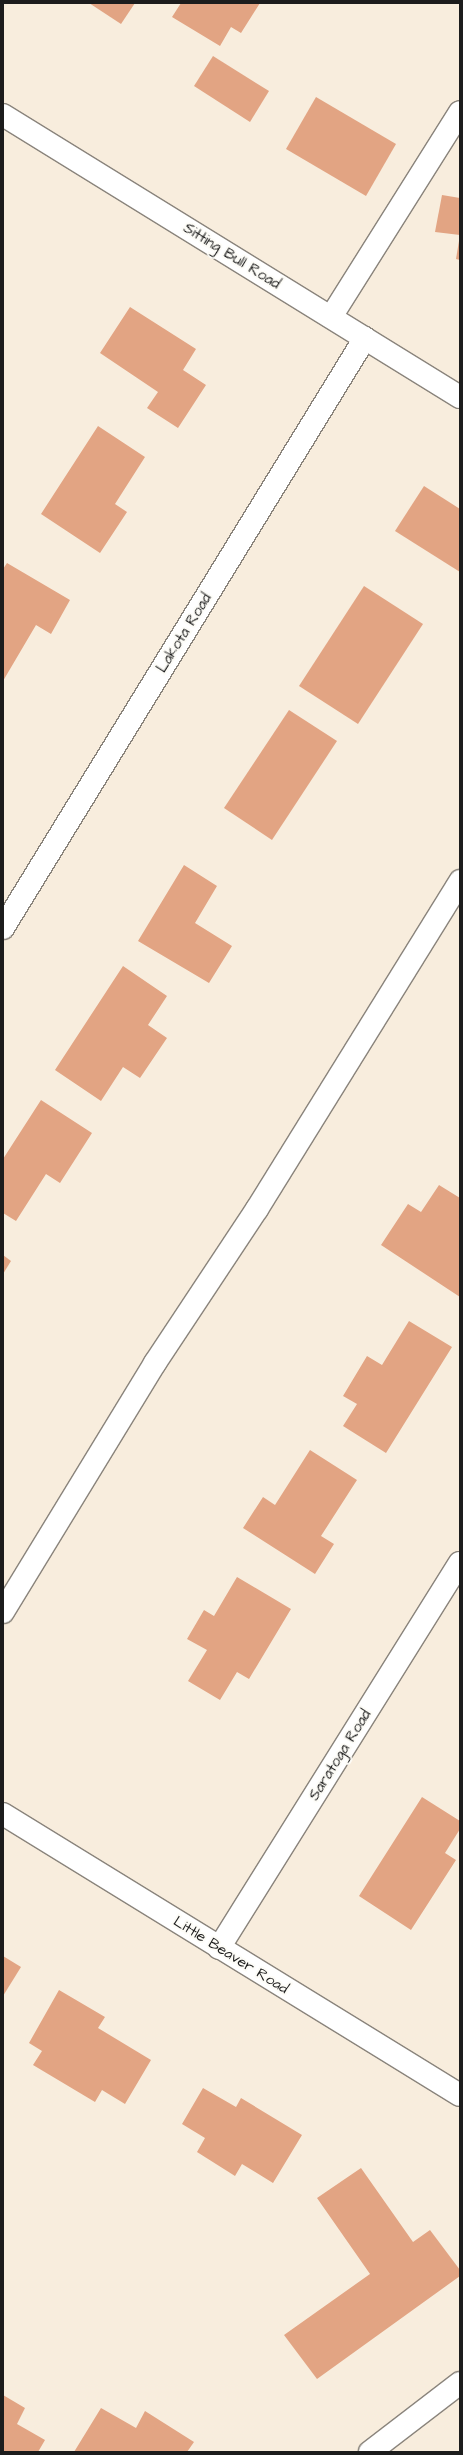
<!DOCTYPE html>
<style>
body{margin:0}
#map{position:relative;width:463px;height:2455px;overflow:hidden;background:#f8eddd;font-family:"Architects Daughter",sans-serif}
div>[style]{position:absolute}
.building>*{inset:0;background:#e2a483}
.roads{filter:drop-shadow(1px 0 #8a847c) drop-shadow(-1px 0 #8a847c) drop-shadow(0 1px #8a847c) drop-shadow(0 -1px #8a847c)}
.minor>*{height:22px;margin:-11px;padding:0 11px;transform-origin:11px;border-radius:11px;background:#fff}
span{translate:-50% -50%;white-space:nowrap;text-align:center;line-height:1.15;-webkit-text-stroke:4px #fdfcf7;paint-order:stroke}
.street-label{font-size:15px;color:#1c1c1c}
.frame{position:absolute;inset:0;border:4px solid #1c1c1c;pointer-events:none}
</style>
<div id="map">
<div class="building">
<i style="clip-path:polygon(89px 3px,135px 3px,121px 24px)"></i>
<i style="clip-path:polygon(181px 3px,260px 3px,241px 33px,231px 27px,220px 46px,172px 17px)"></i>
<i style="clip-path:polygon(213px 56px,269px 91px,250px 122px,194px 86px)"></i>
<i style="clip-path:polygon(316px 97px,396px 144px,366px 196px,286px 149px)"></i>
<i style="clip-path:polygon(442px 195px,460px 198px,460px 235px,435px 232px)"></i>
<i style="clip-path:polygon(459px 241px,460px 241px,460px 260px,456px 259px)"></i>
<i style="clip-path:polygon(130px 307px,196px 349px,183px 370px,206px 385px,178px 428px,147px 408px,158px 392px,100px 353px)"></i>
<i style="clip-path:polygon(98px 426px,145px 457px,115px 504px,127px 512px,100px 553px,41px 514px)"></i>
<i style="clip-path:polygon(424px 486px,460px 509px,460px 572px,395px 531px)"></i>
<i style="clip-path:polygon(7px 563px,70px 600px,51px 634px,36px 625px,3px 681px,3px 569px)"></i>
<i style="clip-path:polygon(364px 586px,423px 624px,358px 724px,299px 686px)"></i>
<i style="clip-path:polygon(289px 710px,337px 741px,272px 840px,224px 808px)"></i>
<i style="clip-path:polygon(184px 865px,217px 886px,195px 923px,232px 946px,209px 983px,138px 941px)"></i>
<i style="clip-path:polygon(123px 966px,167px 996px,148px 1025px,167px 1038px,140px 1078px,123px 1067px,101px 1101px,55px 1070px)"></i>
<i style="clip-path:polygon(41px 1100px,92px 1133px,60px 1183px,46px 1174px,16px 1221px,3px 1213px,3px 1159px)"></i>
<i style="clip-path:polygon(439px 1185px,460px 1198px,460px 1297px,381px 1245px,408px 1204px,421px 1212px)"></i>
<i style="clip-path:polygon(3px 1255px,11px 1261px,3px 1274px)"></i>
<i style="clip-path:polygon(409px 1321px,452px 1347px,386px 1453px,343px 1426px,357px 1404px,343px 1396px,367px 1356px,382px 1365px)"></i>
<i style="clip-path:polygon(310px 1450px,357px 1480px,321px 1536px,334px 1544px,315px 1574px,243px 1528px,263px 1497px,275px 1505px)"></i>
<i style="clip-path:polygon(237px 1577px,291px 1609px,249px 1679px,237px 1672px,220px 1700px,188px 1681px,207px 1650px,187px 1639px,204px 1610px,214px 1616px)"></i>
<i style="clip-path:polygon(422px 1797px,460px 1821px,460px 1829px,445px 1853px,456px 1860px,411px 1930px,359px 1896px)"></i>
<i style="clip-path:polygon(3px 1956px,21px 1967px,3px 1996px)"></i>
<i style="clip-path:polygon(59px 1990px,105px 2017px,98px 2028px,151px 2060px,125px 2104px,102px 2090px,95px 2102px,33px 2065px,42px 2051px,29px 2043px)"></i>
<i style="clip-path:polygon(203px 2088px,236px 2107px,241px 2098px,302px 2135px,273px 2183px,242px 2164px,235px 2176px,197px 2152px,205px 2138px,182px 2124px)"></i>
<i style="clip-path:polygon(361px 2168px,413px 2242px,430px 2230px,460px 2270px,460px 2276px,317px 2379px,284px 2335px,370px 2274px,317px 2198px)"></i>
<i style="clip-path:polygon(3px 2395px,25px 2408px,17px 2424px,45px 2440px,38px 2452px,3px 2452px)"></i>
<i style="clip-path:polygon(101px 2408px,136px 2428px,145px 2411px,194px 2442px,187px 2452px,74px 2452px)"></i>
</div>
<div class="roads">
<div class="minor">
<i style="left:3px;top:115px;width:537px;rotate:31.68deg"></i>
<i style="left:331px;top:317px;width:242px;rotate:-57.8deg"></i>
<i style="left:3px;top:928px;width:692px;rotate:-58.47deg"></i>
<i style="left:3px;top:1612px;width:292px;rotate:-58.6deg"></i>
<i style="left:155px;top:1363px;width:185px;rotate:-56.5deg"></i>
<i style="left:257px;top:1209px;width:386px;rotate:-58.2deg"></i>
<i style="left:3px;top:1814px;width:536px;rotate:31.59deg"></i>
<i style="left:219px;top:1948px;width:454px;rotate:-58deg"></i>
<i style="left:370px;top:2452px;width:113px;rotate:-37.5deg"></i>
</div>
</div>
<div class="street-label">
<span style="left:232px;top:256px;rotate:32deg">Sitting Bull Road</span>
<span style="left:184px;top:633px;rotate:-58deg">Lakota Road</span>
<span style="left:340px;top:1755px;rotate:-58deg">Saratoga Road</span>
<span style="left:231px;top:1955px;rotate:32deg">Little Beaver Road</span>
</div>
<div class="frame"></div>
</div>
